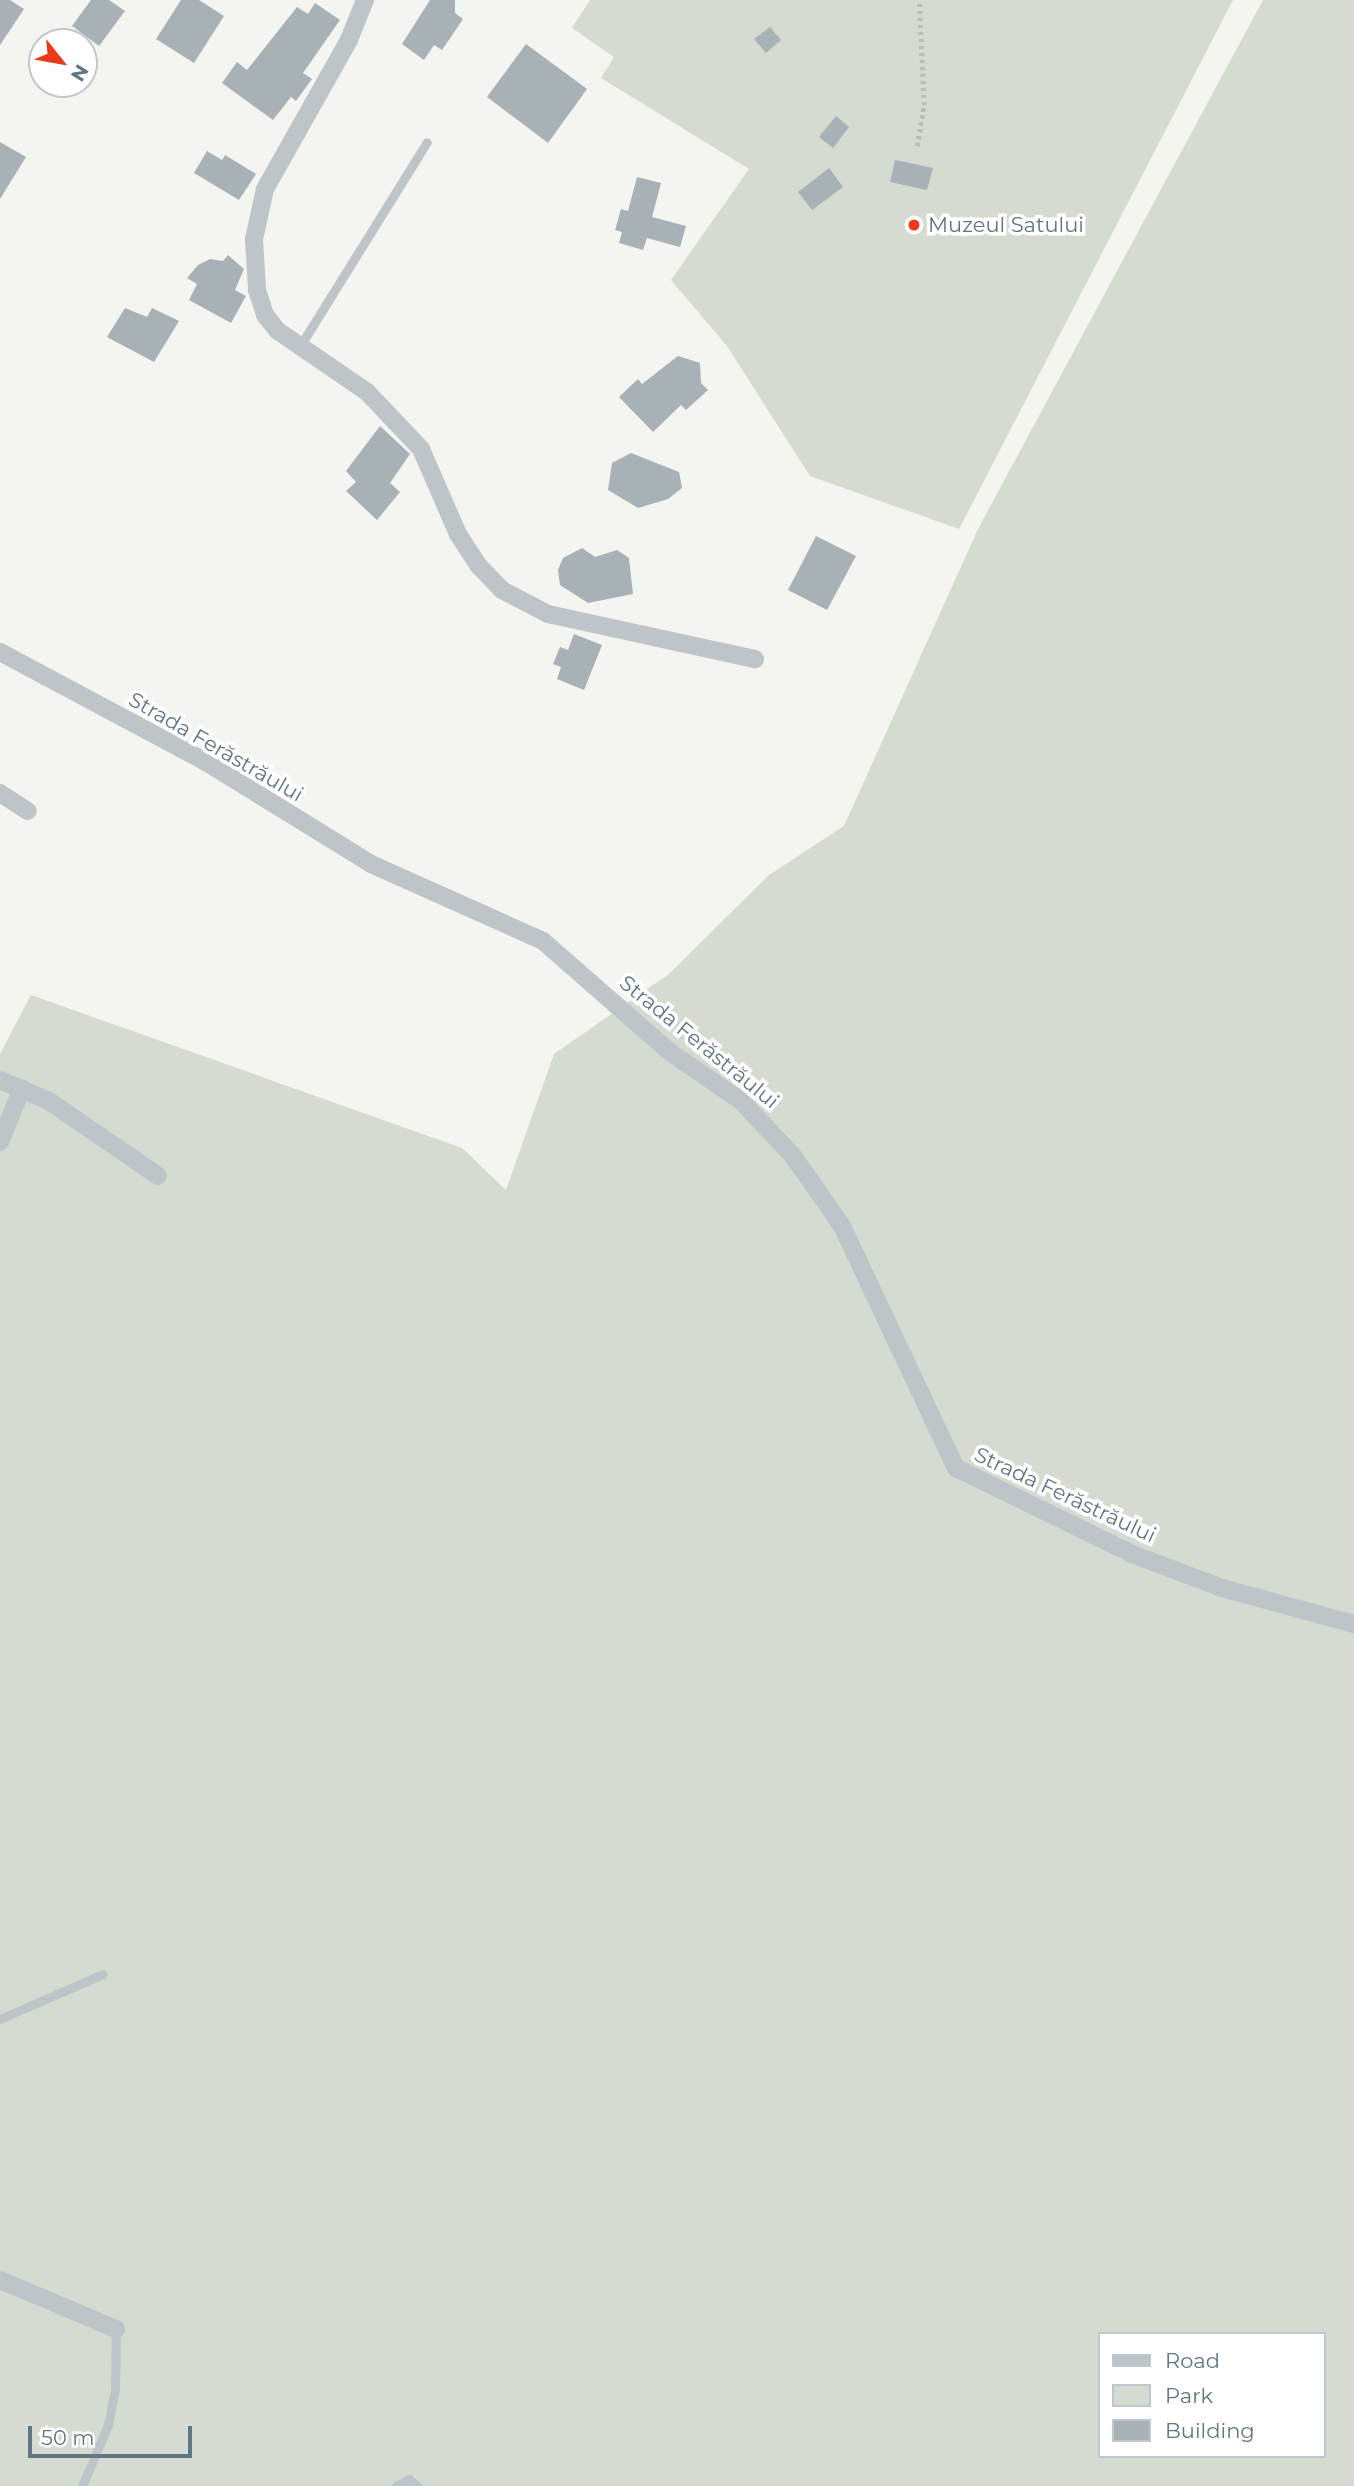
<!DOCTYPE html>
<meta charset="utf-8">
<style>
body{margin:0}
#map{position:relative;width:1354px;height:2486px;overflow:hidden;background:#f4f4f0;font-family:Montserrat,sans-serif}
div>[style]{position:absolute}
.green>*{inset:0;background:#d5dbd1}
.building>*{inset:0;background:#a8b1b6}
.path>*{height:4.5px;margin-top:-2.25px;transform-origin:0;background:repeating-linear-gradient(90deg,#babdbf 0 3.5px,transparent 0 7px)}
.lane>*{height:9px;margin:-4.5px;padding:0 4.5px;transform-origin:4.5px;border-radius:4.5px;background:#bec4c7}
.street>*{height:18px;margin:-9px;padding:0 9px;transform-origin:9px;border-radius:9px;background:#bec4c7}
.dots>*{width:19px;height:19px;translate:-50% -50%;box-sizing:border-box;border:4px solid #fff;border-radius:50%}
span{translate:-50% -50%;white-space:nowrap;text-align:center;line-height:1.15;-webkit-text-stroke:7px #fff;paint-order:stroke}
.poi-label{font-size:21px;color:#617683}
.left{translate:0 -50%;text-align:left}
.street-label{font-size:21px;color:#617683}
.legend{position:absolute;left:1098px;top:2332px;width:228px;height:126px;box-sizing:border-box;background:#fff;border:2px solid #c0c8cd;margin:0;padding:9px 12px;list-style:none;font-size:21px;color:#617683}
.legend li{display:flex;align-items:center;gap:14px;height:35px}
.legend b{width:35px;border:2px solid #c0c8cd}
.north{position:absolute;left:28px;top:28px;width:70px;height:70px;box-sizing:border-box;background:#fff;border:2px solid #c0c8cd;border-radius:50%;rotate:121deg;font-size:19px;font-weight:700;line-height:28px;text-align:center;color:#617683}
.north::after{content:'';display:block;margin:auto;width:24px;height:32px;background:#ec3a18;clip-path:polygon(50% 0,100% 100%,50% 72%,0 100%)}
.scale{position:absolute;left:28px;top:2426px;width:164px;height:32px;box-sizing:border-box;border:4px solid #617683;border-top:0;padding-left:9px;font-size:21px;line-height:24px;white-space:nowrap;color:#617683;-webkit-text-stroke:5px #fff;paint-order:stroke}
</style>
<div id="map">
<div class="green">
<i style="clip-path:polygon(590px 0,1233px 0,959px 529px,810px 476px,727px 346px,671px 280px,749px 169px,601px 78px,614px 57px,572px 28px)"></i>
<i style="clip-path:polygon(evenodd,1263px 0,1354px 0,1354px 2486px,0 2486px,0 1054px,31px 995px,462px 1148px,506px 1190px,554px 1054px,669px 974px,769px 875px,844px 826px,978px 529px,1263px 0,1100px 2334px,1324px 2334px,1324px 2456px,1100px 2456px,1100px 2334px)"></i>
</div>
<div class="building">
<i style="clip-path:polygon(0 0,10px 0,24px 9px,0 45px)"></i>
<i style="clip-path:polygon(91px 0,109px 0,125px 11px,99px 46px,72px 26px)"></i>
<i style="clip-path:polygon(181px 0,199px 0,224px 16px,194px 63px,156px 39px)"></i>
<i style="clip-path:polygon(430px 0,455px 0,455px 13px,463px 19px,442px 50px,434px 45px,424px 60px,402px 44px)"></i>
<i style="clip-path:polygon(315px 3px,340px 20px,303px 73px,312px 79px,296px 101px,291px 97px,273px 120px,222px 83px,237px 62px,247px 70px,297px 7px,308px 14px)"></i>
<i style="clip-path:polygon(770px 27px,781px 40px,766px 53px,754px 39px)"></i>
<i style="clip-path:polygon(526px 44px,587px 89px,548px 143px,487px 97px)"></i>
<i style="clip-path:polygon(836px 116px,849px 127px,833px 148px,819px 137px)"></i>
<i style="clip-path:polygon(0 142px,26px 157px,0 199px)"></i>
<i style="clip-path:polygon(207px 151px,222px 160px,225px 155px,256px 174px,239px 200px,194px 173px)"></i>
<i style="clip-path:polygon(895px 160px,933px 168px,927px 190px,890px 182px)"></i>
<i style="clip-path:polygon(829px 168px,843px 187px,812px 210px,798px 192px)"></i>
<i style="clip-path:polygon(637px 177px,661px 183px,652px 217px,686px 226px,680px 247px,647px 238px,643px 250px,619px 243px,622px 232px,615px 230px,621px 209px,628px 211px)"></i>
<i style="clip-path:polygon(228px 255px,244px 269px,235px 290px,246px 296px,231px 323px,189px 300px,197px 284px,187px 278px,198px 265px,210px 259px,223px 261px)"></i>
<i style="clip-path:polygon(125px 308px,147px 317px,152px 308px,179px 321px,154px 362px,107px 337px)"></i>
<i style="clip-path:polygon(678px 356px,700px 363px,701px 383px,708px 390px,686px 410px,681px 405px,653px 432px,619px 397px,638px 379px,642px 384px)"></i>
<i style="clip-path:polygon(380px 426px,410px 454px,390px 483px,400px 492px,377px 520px,346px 491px,356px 482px,346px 471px)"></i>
<i style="clip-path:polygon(631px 453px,679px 472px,682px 488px,668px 499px,638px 508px,608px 490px,612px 463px)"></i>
<i style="clip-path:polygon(816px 536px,856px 556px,827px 610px,788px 590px)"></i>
<i style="clip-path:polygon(582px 548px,595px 557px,617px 550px,629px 558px,633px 594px,588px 603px,560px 585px,558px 570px,563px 558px)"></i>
<i style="clip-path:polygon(574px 634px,602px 645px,584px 690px,557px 679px,561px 667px,553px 664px,560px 647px,568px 650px)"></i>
</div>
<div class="path">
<i style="left:917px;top:146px;width:42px;rotate:-80.3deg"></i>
<i style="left:924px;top:105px;width:105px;rotate:-92.7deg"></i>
</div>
<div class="lane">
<i style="left:300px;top:346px;width:240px;rotate:-58.1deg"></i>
<i style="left:0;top:2019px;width:112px;rotate:-23.6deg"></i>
<i style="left:82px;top:2486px;width:66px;rotate:-66.9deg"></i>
<i style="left:108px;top:2425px;width:36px;rotate:-79deg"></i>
<i style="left:115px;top:2390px;width:61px;rotate:-89.1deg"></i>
<i style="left:396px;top:2486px;width:15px;rotate:-28deg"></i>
<i style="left:409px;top:2479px;width:11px;rotate:41deg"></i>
</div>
<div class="street">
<i style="left:365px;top:0;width:43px;rotate:111.8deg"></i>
<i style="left:349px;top:40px;width:171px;rotate:119.4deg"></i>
<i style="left:265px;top:189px;width:51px;rotate:102.4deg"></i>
<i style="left:254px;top:239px;width:51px;rotate:86.6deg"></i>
<i style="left:257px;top:290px;width:26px;rotate:72deg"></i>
<i style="left:265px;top:315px;width:21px;rotate:51deg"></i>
<i style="left:278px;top:331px;width:108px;rotate:34.4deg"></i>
<i style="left:367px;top:392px;width:79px;rotate:46.5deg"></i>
<i style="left:421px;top:449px;width:93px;rotate:66.5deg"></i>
<i style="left:458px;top:534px;width:37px;rotate:57deg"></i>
<i style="left:478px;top:565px;width:35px;rotate:46deg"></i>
<i style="left:502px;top:590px;width:52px;rotate:27.6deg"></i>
<i style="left:548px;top:614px;width:212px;rotate:12.3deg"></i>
<i style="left:0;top:652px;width:234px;rotate:28.1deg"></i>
<i style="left:206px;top:762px;width:194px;rotate:31.7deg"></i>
<i style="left:371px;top:864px;width:188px;rotate:24.1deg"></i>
<i style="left:543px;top:941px;width:169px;rotate:41.2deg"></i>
<i style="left:670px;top:1052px;width:86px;rotate:34.6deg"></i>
<i style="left:741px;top:1101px;width:76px;rotate:46.6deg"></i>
<i style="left:793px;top:1156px;width:85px;rotate:55deg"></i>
<i style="left:842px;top:1226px;width:268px;rotate:64.8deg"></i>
<i style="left:956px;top:1468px;width:196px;rotate:26deg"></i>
<i style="left:1132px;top:1554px;width:96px;rotate:20.7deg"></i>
<i style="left:1222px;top:1588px;width:137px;rotate:15.3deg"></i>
<i style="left:0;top:793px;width:33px;rotate:33deg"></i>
<i style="left:0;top:1080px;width:53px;rotate:23.2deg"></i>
<i style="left:49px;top:1101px;width:132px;rotate:34.5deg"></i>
<i style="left:0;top:1142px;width:58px;rotate:-67.8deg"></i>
<i style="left:0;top:2280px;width:126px;rotate:22.9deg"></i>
</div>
<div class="dots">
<i style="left:914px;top:225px;background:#ec3a18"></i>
</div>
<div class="poi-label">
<span class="left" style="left:928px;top:225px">Muzeul Satului</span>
</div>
<div class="street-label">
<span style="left:216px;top:747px;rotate:30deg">Strada Ferăstrăului</span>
<span style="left:699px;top:1042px;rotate:39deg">Strada Ferăstrăului</span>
<span style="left:1065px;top:1495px;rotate:25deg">Strada Ferăstrăului</span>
</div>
<ul class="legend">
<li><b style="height:9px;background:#bec4c7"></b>Road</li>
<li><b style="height:19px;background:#d5dbd1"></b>Park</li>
<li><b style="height:19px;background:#a8b1b6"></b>Building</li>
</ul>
<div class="north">N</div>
<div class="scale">50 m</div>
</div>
